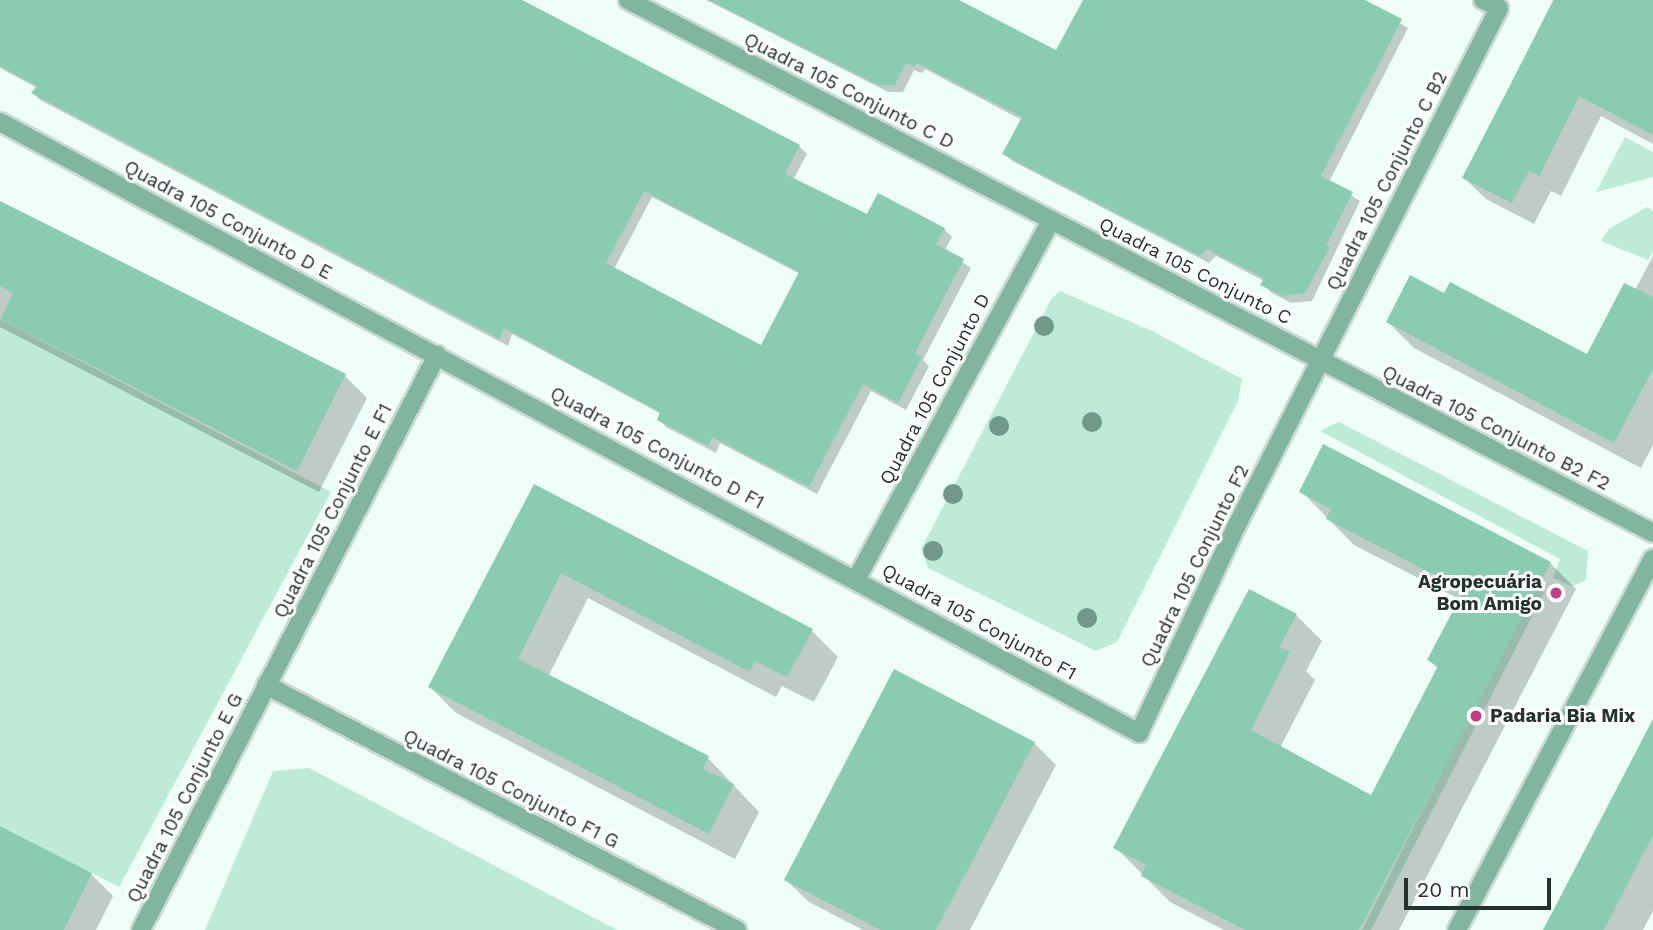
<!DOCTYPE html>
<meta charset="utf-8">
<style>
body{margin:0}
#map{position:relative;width:1653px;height:930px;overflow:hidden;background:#effff8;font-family:"Work Sans",sans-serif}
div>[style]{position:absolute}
.green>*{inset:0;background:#beead8}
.shadow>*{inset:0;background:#0003}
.building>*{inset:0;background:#89ccb2}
.roads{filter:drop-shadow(2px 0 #cadad3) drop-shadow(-2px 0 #cadad3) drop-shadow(0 2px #cadad3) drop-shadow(0 -2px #cadad3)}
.minor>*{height:18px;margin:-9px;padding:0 9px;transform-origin:9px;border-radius:9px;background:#82b5a0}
.trees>*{width:20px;height:20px;margin:-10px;border-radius:50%;background:#71988b}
.dots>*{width:19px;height:19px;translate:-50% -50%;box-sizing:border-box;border:4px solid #fff;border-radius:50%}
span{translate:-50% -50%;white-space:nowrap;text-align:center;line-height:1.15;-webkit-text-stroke:6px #fff;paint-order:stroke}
.street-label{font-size:19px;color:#24332d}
.poi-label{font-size:19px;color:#24332d;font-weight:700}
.right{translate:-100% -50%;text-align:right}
.left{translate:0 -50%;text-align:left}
.scale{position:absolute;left:1404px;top:878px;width:147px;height:32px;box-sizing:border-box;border:4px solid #24332d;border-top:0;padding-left:9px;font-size:21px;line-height:24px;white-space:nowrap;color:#24332d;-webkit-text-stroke:5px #fff;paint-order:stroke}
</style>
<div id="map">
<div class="green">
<i style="clip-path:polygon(1625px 137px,1653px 152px,1653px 177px,1596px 192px)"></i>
<i style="clip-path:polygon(1647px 207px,1653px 211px,1653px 252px,1648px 260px,1601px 241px,1609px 229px)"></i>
<i style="clip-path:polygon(1060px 291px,1152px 331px,1242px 379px,1238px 401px,1117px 642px,1096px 651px,928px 568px,921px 549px,1052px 298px)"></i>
<i style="clip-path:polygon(0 319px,331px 492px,119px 887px,0 826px)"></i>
<i style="clip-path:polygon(1339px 422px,1588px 551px,1586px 580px,1573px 586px,1553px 578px,1560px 559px,1320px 431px)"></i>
<i style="clip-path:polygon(1536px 585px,1544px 593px,1371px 930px,1362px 930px)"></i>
<i style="clip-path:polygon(309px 768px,617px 930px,205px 930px,273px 771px)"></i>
</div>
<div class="shadow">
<i style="clip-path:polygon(evenodd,0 0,522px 0,799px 146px,807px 154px,793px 180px,868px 216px,944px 229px,952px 237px,945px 250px,971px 268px,923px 360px,929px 366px,906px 410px,871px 391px,817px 494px,720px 443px,716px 453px,666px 427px,659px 420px,661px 414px,512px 334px,508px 346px,40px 100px,33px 93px,37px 88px,0 68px,0 0,652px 197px,800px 274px,762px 347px,614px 269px,652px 197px)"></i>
<i style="clip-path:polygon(706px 0,955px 0,1057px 53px,1084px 0,1361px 0,1408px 28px,1329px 182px,1360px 201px,1312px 301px,1291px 303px,1270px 292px,1264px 281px,1216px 256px,1209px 263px,1012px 161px,1004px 153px,1022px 120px,925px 69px,922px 73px,914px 70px,903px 92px,888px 92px)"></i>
<i style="clip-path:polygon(1553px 0,1653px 0,1653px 144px,1601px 116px,1561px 196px,1551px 191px,1534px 224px,1486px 199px,1464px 178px)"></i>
<i style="clip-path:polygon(0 203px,345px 376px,367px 398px,319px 492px,0 327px)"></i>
<i style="clip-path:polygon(1653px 256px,1653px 445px,1641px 468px,1414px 348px,1388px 322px,1445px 295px,1588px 356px,1635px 290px)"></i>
<i style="clip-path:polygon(534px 487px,812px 631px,838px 657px,814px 702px,782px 686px,776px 697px,588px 598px,548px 677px,708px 758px,759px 812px,735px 859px,456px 713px,430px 687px)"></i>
<i style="clip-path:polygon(1301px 491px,1550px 563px,1576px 589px,1399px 930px,1224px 930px,1170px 902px,1115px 847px,1296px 615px,1322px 641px,1306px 671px,1315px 680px,1280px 748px,1372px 797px,1438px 669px,1429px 660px,1461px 600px,1354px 545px)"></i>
<i style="clip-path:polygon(1653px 724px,1653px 911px,1643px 930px,1545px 930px)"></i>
<i style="clip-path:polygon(1034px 743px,1056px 765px,970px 930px,863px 930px,809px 902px,786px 880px)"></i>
<i style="clip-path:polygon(0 828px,91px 874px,113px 896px,96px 930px,0 930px)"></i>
</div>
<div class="building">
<i style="clip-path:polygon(evenodd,0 0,522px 0,800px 145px,785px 174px,867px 214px,878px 193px,945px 228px,936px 244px,964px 259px,915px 353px,922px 357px,898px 403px,863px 384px,809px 487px,712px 437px,708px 446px,657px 420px,660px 412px,504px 328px,500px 339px,31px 93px,37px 86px,0 66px,0 0,644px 191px,799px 272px,761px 345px,606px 263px,644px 191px)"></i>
<i style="clip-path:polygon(709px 0,959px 0,1056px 50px,1083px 0,1365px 0,1402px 19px,1321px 176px,1353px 192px,1326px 246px,1330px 247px,1305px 293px,1282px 296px,1260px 285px,1264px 278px,1207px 249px,1200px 256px,1002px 154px,1022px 117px,917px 63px,914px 67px,906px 63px,895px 85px,878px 85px)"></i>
<i style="clip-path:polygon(1554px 0,1653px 0,1653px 135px,1579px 96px,1539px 176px,1529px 171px,1512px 203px,1462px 178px)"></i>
<i style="clip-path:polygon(0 201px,346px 374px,297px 471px,1px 319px,13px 293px,0 286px)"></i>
<i style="clip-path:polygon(1410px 275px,1444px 293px,1450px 282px,1587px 354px,1624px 283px,1653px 297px,1653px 369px,1614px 443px,1386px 322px)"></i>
<i style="clip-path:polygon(1323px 444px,1551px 562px,1359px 930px,1245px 930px,1141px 876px,1146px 865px,1113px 848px,1249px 589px,1297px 614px,1279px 647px,1290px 652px,1251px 730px,1371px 795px,1438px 666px,1427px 660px,1464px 590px,1326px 519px,1331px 509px,1299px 492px)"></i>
<i style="clip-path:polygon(534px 484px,813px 629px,787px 677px,755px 661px,750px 672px,561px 573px,518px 659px,709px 756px,703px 769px,734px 784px,709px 834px,428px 687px)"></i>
<i style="clip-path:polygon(894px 669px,1035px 742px,936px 930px,881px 930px,784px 880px)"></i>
<i style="clip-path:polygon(1653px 719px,1653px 835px,1604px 930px,1543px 930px)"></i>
<i style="clip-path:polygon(0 826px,92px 873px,64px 930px,0 930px)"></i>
</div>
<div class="roads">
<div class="minor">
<i style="left:628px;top:0;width:1155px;rotate:27.47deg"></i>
<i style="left:0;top:122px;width:1293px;rotate:28.21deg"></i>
<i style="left:1139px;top:733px;width:232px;rotate:-64.8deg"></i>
<i style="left:1238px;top:523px;width:577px;rotate:-63.12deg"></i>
<i style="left:1499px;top:8px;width:18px;rotate:-153deg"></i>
<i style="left:857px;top:578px;width:407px;rotate:-61.5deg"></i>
<i style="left:266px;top:685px;width:531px;rotate:27.48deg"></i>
<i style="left:141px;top:930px;width:647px;rotate:-62.76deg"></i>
<i style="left:1457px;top:930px;width:420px;rotate:-62.2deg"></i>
</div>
</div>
<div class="trees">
<i style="left:1044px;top:326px"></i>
<i style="left:1092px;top:422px"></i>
<i style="left:999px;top:426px"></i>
<i style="left:953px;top:494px"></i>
<i style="left:933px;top:551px"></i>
<i style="left:1087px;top:618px"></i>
</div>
<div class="dots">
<i style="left:1556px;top:593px;background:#bd3d89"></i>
<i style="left:1476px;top:716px;background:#bd3d89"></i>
</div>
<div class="street-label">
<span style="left:849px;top:91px;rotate:27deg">Quadra 105 Conjunto C D</span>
<span style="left:1387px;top:181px;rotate:-63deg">Quadra 105 Conjunto C B2</span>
<span style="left:228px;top:220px;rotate:28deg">Quadra 105 Conjunto D E</span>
<span style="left:1195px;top:271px;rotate:27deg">Quadra 105 Conjunto C</span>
<span style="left:935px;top:389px;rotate:-62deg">Quadra 105 Conjunto D</span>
<span style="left:1496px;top:428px;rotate:27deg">Quadra 105 Conjunto B2 F2</span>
<span style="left:657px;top:448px;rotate:28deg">Quadra 105 Conjunto D F1</span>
<span style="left:333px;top:511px;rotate:-63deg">Quadra 105 Conjunto E F1</span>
<span style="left:1195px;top:566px;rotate:-64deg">Quadra 105 Conjunto F2</span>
<span style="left:979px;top:622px;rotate:29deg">Quadra 105 Conjunto F1</span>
<span style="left:511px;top:789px;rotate:27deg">Quadra 105 Conjunto F1 G</span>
<span style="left:185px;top:798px;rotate:-63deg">Quadra 105 Conjunto E G</span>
</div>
<div class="poi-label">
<span class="right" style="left:1542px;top:593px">Agropecuária<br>Bom Amigo</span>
<span class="left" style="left:1490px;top:716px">Padaria Bia Mix</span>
</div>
<div class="scale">20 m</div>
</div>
